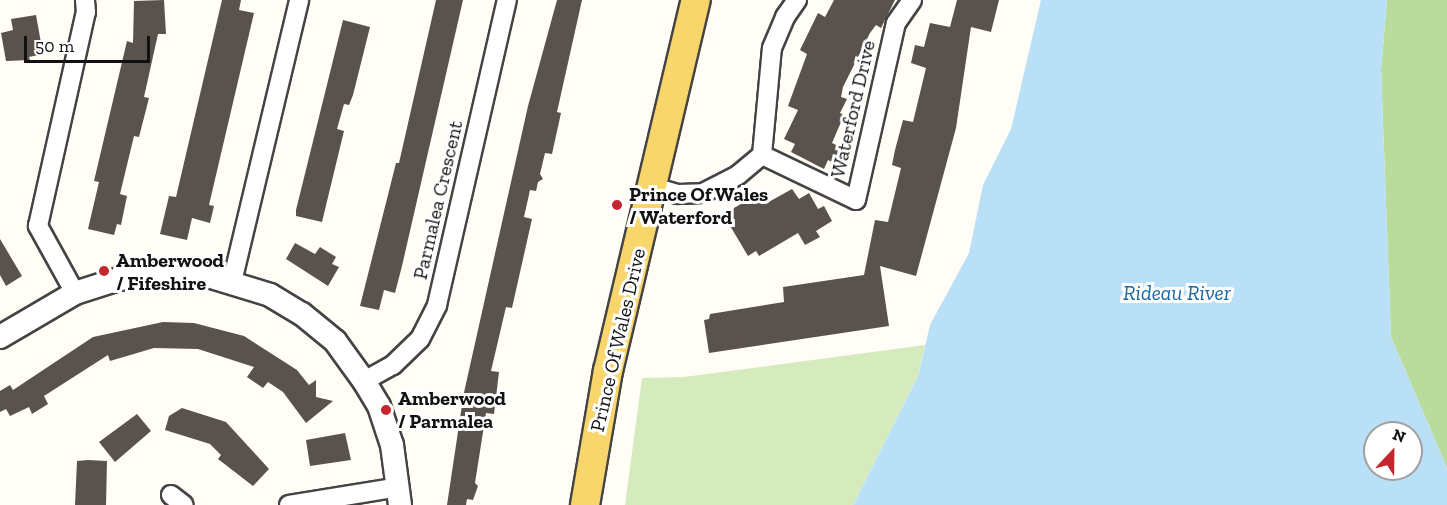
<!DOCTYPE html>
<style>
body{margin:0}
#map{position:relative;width:1447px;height:505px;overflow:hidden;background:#fffdf5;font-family:"Zilla Slab",serif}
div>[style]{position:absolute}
.green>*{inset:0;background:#d5ebbd}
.forest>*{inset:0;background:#b9dc9c}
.water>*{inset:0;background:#b9e0f7}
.building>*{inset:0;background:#5a524d}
.roads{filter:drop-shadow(2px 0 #444) drop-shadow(-2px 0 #444) drop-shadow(0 2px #444) drop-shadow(0 -2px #444)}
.minor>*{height:18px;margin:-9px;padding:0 9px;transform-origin:9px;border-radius:9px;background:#fff}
.tertiary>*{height:22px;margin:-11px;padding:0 11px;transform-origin:11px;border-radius:11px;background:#fff}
.primary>*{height:28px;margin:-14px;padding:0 14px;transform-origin:14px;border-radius:14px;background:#f9d66b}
.dots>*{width:16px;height:16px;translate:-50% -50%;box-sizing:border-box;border:3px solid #fff;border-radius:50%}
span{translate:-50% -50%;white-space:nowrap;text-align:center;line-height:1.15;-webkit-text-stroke:6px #fff;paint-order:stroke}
.street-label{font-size:20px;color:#111}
.poi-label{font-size:20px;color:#111;font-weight:700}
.left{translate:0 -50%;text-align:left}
.water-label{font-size:21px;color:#1768a6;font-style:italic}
.north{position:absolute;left:1363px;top:421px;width:60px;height:60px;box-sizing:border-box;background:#fff;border:2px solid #a0a0a0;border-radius:50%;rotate:22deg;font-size:16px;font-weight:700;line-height:24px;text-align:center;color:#111}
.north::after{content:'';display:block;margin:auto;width:21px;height:27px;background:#c4262e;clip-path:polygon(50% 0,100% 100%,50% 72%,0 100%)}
.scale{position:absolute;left:24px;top:36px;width:126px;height:27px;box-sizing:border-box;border:3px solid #111;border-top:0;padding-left:8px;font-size:18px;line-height:21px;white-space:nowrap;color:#111;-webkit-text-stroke:4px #fff;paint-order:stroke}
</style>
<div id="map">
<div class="green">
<i style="clip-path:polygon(925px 345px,918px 376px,853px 505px,625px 505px,642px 378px,684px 377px)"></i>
</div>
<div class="forest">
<i style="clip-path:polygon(1387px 0,1447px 0,1447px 468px,1391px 337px,1381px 70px)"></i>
</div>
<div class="water">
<i style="clip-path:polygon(evenodd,1041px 0,1387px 0,1381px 70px,1391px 337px,1447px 468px,1447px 505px,853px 505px,918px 376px,930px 325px,969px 253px,983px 185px,1011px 129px,1041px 0,1375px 433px,1411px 433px,1411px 469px,1375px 469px,1375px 433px)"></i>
</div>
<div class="building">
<i style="clip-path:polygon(164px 0,166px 34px,158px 34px,144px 97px,149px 98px,139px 137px,134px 136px,120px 194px,127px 196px,121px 225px,117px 224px,114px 235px,88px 229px,99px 182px,94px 181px,127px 41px,133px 43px,134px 1px)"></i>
<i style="clip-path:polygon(222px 0,241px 0,239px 10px,254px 13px,209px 205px,214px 206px,210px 223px,192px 218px,187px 240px,160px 234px,169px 196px,176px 197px)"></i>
<i style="clip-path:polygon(436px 0,463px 0,402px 266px,395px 293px,384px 290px,379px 310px,360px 306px,396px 163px,399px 163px)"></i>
<i style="clip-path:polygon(557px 0,582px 0,557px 112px,561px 113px,552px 154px,545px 153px,540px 174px,543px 179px,538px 182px,536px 191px,530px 190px,524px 217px,532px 219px,512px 308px,506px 307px,491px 371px,499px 372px,494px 414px,486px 413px,475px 483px,478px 486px,473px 500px,467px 499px,466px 505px,447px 505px,462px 405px,458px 401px,463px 397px,528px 106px)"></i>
<i style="clip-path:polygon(834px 0,895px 0,881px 28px,876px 25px,870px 33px,843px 87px,841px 97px,847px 99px,840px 113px,844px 115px,832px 143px,842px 148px,834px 163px,828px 160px,824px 169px,791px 152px,795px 144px,784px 139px,798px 110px,788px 106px,807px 54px,800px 50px,818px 13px,825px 17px)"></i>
<i style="clip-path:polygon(957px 0,999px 0,991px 32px,971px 27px,956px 128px,916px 276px,880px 266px,889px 326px,709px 353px,704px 320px,709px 319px,710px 314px,784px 302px,783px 287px,864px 275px,875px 220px,888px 222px,901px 168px,892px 165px,895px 150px,903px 120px,913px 122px,926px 68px,911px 63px,915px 45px,924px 47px,930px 23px,950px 27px)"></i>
<i style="clip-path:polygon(36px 15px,43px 54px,29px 57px,30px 60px,6px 61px,1px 33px,13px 30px,11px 19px)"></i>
<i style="clip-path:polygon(343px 20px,370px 27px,353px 95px,349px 105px,344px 104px,337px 129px,344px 131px,322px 222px,296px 216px,296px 210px)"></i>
<i style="clip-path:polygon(792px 189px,799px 199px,809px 193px,818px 209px,824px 206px,832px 221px,816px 231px,820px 237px,805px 245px,798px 233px,759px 256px,756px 251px,748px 256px,723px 214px,759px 194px,765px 204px)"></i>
<i style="clip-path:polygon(0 239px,22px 276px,6px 286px,0 275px)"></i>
<i style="clip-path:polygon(295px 243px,315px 254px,320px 247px,336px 257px,332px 264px,339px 267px,328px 286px,286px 259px)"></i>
<i style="clip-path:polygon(163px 322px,194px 323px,244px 336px,297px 370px,309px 385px,316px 380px,316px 397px,333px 401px,306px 423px,283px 392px,268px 382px,263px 388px,247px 377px,254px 367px,198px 349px,154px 348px,110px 361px,108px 355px,44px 396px,48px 404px,32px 414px,29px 407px,10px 416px,6px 409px,0 412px,0 391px,10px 385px,13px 390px,93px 337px)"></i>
<i style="clip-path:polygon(182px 408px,226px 422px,269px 469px,253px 486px,218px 459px,221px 455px,210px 444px,165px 430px,169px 416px)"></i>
<i style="clip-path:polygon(137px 414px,151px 431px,115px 462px,99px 442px)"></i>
<i style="clip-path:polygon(345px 433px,351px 460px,310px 466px,306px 440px)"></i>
<i style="clip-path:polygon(88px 460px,107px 461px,106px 505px,75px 505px,77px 461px)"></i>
</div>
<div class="roads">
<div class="minor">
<i style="left:762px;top:155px;width:104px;rotate:25.6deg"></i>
<i style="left:856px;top:200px;width:181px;rotate:-77.3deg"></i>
<i style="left:896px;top:23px;width:28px;rotate:-55deg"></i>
<i style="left:653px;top:187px;width:26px;rotate:16deg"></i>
<i style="left:678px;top:194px;width:25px;rotate:-2deg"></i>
<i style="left:703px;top:193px;width:39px;rotate:-27deg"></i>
<i style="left:738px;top:175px;width:31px;rotate:-40deg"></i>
<i style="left:762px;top:155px;width:107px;rotate:-84.7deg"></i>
<i style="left:772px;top:48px;width:34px;rotate:-67deg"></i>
<i style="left:785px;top:17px;width:21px;rotate:-55deg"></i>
<i style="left:232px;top:282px;width:290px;rotate:-76.6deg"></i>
<i style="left:75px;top:293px;width:77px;rotate:-118.9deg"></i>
<i style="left:38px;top:226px;width:219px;rotate:-77.4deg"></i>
<i style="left:86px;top:12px;width:12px;rotate:-95deg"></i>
<i style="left:364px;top:381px;width:33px;rotate:-29deg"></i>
<i style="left:393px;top:365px;width:37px;rotate:-44deg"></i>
<i style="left:420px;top:339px;width:38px;rotate:-63deg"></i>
<i style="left:437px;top:305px;width:313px;rotate:-77.1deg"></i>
<i style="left:171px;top:495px;width:16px;rotate:38deg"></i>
<i style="left:289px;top:505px;width:111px;rotate:-9.3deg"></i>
</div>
<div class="tertiary">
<i style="left:0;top:337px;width:87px;rotate:-30.4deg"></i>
<i style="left:75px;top:293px;width:46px;rotate:-17.7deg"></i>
<i style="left:119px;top:279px;width:76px;rotate:-5.3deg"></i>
<i style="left:195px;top:272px;width:78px;rotate:17deg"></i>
<i style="left:270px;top:295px;width:37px;rotate:31deg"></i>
<i style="left:302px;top:314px;width:43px;rotate:39.3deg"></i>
<i style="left:335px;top:341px;width:49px;rotate:54.1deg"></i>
<i style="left:364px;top:381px;width:29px;rotate:59deg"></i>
<i style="left:379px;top:406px;width:41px;rotate:71.6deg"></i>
<i style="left:392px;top:445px;width:61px;rotate:82.4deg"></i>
</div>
<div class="primary">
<i style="left:585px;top:505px;width:136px;rotate:-80.3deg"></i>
<i style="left:608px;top:371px;width:381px;rotate:-76.7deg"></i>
</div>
</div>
<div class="dots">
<i style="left:617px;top:205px;background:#c4262e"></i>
<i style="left:104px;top:271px;background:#c4262e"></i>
<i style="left:386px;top:410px;background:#c4262e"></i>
</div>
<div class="street-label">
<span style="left:853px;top:109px;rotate:-77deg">Waterford Drive</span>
<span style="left:438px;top:200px;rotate:-77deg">Parmalea Crescent</span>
<span style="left:618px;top:340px;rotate:-77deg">Prince Of Wales Drive</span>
</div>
<div class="poi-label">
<span class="left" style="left:629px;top:206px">Prince Of Wales<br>/ Waterford</span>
<span class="left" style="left:116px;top:272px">Amberwood<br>/ Fifeshire</span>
<span class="left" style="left:398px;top:410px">Amberwood<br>/ Parmalea</span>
</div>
<div class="water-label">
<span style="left:1177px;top:293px">Rideau River</span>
</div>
<div class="north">N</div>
<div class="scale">50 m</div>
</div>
